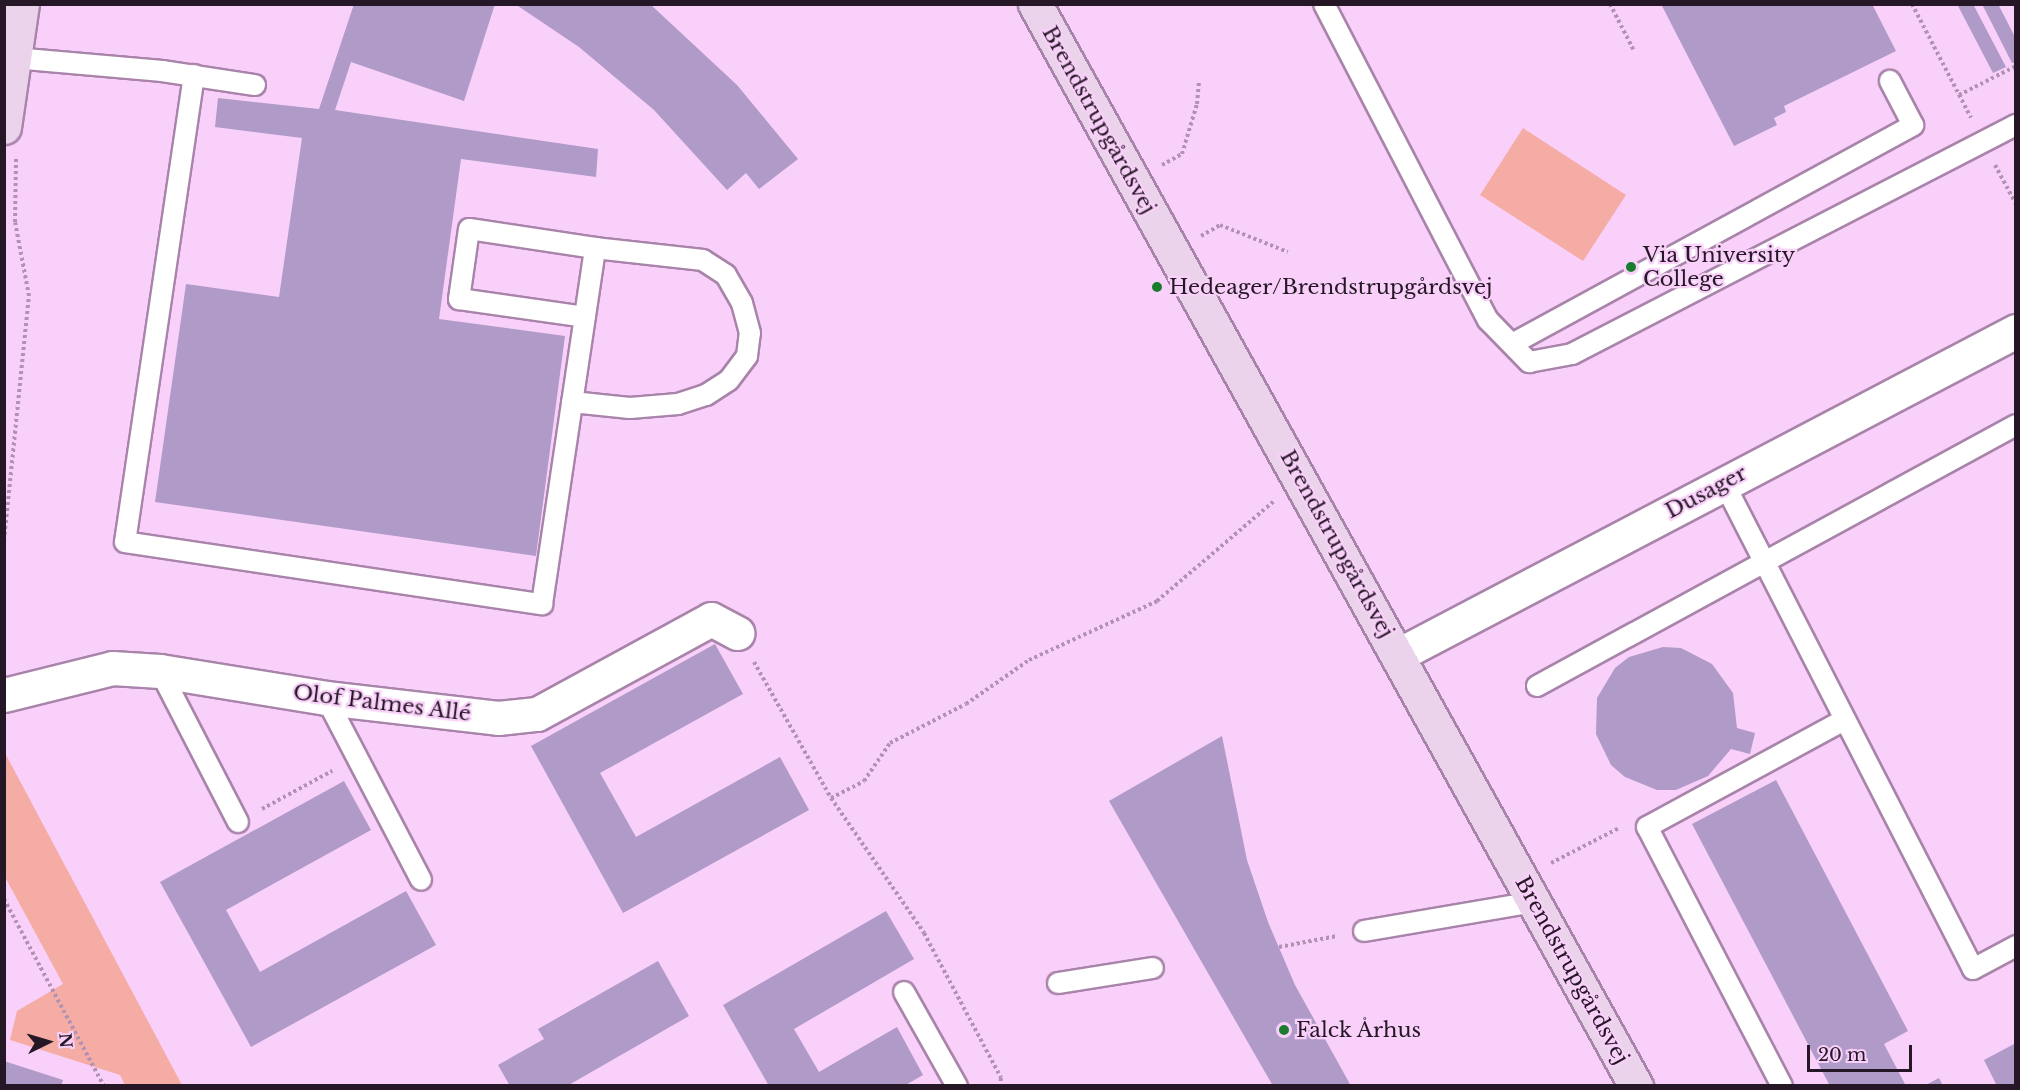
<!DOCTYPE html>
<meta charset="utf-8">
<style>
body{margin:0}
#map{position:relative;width:2020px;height:1090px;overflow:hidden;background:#f9d0f9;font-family:"Libre Baskerville",serif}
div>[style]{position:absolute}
.green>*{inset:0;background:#f4aca4}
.building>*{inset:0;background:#af9ac8}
.path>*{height:4px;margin-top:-2px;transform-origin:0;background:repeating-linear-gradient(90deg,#b192b2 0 3px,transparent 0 6px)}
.roads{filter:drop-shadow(2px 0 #a984aa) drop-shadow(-2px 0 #a984aa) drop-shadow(0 2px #a984aa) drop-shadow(0 -2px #a984aa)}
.lane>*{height:20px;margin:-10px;padding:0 10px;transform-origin:10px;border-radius:10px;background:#fff}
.street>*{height:33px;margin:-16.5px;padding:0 16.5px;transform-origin:16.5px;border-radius:16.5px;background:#fff}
.secondary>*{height:33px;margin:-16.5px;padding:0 16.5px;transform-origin:16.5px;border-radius:16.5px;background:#ecd3ec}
.dots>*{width:16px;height:16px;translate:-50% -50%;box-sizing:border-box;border:3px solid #f9d0f9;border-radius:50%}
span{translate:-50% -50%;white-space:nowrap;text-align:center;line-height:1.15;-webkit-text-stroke:4.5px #f9d0f9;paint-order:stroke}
.street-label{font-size:21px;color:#251726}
.poi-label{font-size:21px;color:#251726}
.left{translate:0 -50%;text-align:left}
.frame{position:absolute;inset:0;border:6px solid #251726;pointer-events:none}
.north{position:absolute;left:18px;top:1012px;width:60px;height:60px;-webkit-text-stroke:4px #f9d0f9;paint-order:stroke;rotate:85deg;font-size:16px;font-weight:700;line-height:24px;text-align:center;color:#251726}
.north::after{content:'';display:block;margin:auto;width:21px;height:27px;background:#251726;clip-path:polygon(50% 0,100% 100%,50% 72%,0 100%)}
.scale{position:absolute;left:1807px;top:1045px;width:105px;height:27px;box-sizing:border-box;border:3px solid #251726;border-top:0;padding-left:8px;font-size:18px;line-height:21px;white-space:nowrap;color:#251726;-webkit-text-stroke:4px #f9d0f9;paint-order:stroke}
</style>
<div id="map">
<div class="green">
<i style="clip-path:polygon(1523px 128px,1626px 195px,1583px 261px,1480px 195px)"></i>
<i style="clip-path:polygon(4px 753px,5px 753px,182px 1085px,125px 1085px,120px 1075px,10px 1040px,17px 1011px,63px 984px,5px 877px)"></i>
</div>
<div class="building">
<i style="clip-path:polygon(354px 4px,495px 4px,464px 101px,351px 62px,335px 110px,598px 149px,596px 177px,461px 159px,439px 319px,565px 336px,536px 556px,155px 502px,186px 284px,279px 297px,302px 138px,215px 127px,218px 98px,319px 109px)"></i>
<i style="clip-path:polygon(515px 4px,650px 4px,737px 85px,798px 159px,759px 189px,746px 173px,727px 190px,654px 110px,579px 47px)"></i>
<i style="clip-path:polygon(1661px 4px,1872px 4px,1896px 51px,1784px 106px,1786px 112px,1774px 118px,1777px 125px,1734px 146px)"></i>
<i style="clip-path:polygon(1957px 4px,1973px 4px,2006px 67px,1993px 73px)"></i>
<i style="clip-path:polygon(1982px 4px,1998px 4px,2016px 39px,2016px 62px,2012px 63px)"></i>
<i style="clip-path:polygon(715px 644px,743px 694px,600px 773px,636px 837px,780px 757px,809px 810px,623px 913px,531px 746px)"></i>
<i style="clip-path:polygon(1663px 647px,1681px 648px,1712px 664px,1733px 693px,1737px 728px,1755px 733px,1750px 754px,1731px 749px,1708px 776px,1676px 790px,1657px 790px,1625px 777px,1611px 765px,1596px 734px,1597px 698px,1615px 668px,1629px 657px)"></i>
<i style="clip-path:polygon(1222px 736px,1247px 860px,1268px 922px,1295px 985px,1351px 1086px,1273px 1086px,1109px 801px)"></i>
<i style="clip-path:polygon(1776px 780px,1908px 1031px,1884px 1044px,1906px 1086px,1830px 1086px,1692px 824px)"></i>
<i style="clip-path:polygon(344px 781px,371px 830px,226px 910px,260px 972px,406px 891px,436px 945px,251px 1047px,160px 882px)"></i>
<i style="clip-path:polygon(886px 911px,914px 959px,794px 1029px,819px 1072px,897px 1027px,923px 1075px,904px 1086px,769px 1086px,723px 1005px)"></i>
<i style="clip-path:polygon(658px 961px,689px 1016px,567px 1086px,510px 1086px,498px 1065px,544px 1039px,538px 1029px)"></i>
<i style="clip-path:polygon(2016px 1043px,2016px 1086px,1997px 1086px,1984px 1060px)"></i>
<i style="clip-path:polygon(4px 1061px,63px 1080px,61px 1086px,4px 1086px)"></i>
<i style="clip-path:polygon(1939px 1078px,1943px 1086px,1924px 1086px)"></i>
</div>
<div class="path">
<i style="left:1610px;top:4px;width:53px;rotate:62.9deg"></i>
<i style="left:1912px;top:4px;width:128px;rotate:62.6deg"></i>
<i style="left:1959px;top:95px;width:64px;rotate:-27deg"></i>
<i style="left:1162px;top:165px;width:23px;rotate:-29deg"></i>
<i style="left:1182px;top:154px;width:52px;rotate:-73.3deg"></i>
<i style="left:1197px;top:104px;width:22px;rotate:-85deg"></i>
<i style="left:1995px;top:165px;width:44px;rotate:61.7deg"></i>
<i style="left:1201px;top:236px;width:22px;rotate:-30deg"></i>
<i style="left:1220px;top:225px;width:73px;rotate:21.7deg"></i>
<i style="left:4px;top:541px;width:246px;rotate:-84.2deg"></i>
<i style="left:29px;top:296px;width:75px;rotate:-100.7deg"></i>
<i style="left:15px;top:222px;width:65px;rotate:-89.1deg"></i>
<i style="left:754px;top:662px;width:156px;rotate:60.5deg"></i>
<i style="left:831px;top:798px;width:164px;rotate:55.4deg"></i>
<i style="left:924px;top:933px;width:164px;rotate:62deg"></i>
<i style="left:1001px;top:1078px;width:8px;rotate:97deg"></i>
<i style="left:831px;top:798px;width:37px;rotate:-27deg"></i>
<i style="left:864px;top:781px;width:46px;rotate:-55.6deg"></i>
<i style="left:890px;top:743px;width:85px;rotate:-27.2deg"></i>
<i style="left:966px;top:704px;width:77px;rotate:-34.9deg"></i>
<i style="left:1029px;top:660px;width:141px;rotate:-24.7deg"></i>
<i style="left:1157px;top:601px;width:153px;rotate:-40.5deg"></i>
<i style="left:262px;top:809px;width:80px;rotate:-28.5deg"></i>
<i style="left:1551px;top:863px;width:76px;rotate:-27.2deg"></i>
<i style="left:4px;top:899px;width:212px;rotate:61.9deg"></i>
<i style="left:1279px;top:947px;width:59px;rotate:-10.7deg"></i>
</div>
<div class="roads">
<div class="lane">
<i style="left:1324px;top:4px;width:356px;rotate:62.6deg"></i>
<i style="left:1488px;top:320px;width:59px;rotate:45.7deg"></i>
<i style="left:1529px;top:362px;width:44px;rotate:-10.5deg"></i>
<i style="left:1572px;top:354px;width:500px;rotate:-27.3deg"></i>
<i style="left:14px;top:58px;width:149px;rotate:5deg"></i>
<i style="left:162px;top:71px;width:94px;rotate:8.6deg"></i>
<i style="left:194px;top:75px;width:472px;rotate:98.4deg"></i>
<i style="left:125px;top:542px;width:422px;rotate:8.5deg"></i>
<i style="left:542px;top:604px;width:360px;rotate:-81.5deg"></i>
<i style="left:595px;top:248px;width:127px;rotate:-171.4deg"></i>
<i style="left:469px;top:229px;width:71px;rotate:98.1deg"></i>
<i style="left:459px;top:299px;width:127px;rotate:8.1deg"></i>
<i style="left:1512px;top:344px;width:457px;rotate:-28.6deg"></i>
<i style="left:1913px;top:125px;width:50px;rotate:-117.6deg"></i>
<i style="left:572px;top:402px;width:58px;rotate:5.9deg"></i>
<i style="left:630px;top:408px;width:48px;rotate:-4.8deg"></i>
<i style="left:678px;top:404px;width:29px;rotate:-18deg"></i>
<i style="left:706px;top:395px;width:27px;rotate:-33deg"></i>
<i style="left:729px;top:380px;width:30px;rotate:-53deg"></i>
<i style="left:747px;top:356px;width:23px;rotate:-83deg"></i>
<i style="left:750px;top:333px;width:31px;rotate:-105deg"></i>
<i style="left:742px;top:303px;width:32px;rotate:-120deg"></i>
<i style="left:726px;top:275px;width:27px;rotate:-147deg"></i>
<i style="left:703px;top:260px;width:109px;rotate:-173.7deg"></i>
<i style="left:1724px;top:483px;width:546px;rotate:62.87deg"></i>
<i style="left:1973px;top:969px;width:49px;rotate:-28.1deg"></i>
<i style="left:160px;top:671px;width:170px;rotate:62.7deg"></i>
<i style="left:1537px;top:686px;width:545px;rotate:-28.59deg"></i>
<i style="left:326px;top:698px;width:205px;rotate:62.4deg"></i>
<i style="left:1364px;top:931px;width:172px;rotate:-9.7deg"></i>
<i style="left:1058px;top:983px;width:96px;rotate:-9deg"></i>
<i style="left:904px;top:992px;width:108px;rotate:60.6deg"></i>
<i style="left:1782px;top:1086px;width:292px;rotate:-117.5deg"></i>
<i style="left:1647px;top:827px;width:224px;rotate:-28.5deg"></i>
</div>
<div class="street">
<i style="left:1398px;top:655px;width:698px;rotate:-27.67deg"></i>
<i style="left:4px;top:695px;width:111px;rotate:-14deg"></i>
<i style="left:112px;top:668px;width:48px;rotate:3.6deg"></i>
<i style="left:160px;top:671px;width:168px;rotate:9.2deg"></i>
<i style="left:326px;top:698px;width:173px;rotate:6.6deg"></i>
<i style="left:498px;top:718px;width:39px;rotate:-6deg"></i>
<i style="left:537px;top:714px;width:198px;rotate:-28.6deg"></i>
<i style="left:711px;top:619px;width:30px;rotate:28deg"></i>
</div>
<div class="secondary">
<i style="left:1035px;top:4px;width:1238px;rotate:60.95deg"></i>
<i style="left:4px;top:127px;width:124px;rotate:-81.7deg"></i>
</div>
</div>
<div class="dots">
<i style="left:1631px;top:267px;background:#1a7c2e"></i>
<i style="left:1157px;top:287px;background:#1a7c2e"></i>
<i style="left:1284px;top:1030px;background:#1a7c2e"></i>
</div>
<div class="street-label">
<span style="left:1099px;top:120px;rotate:61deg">Brendstrupgårdsvej</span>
<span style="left:1706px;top:492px;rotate:-28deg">Dusager</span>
<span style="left:1337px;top:544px;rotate:61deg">Brendstrupgårdsvej</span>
<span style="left:382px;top:703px;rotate:7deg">Olof Palmes Allé</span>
<span style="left:1572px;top:970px;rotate:61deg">Brendstrupgårdsvej</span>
</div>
<div class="poi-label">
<span class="left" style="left:1643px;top:267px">Via University<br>College</span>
<span class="left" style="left:1169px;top:287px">Hedeager/Brendstrupgårdsvej</span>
<span class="left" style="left:1296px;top:1030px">Falck Århus</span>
</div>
<div class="frame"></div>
<div class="north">N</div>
<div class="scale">20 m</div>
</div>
